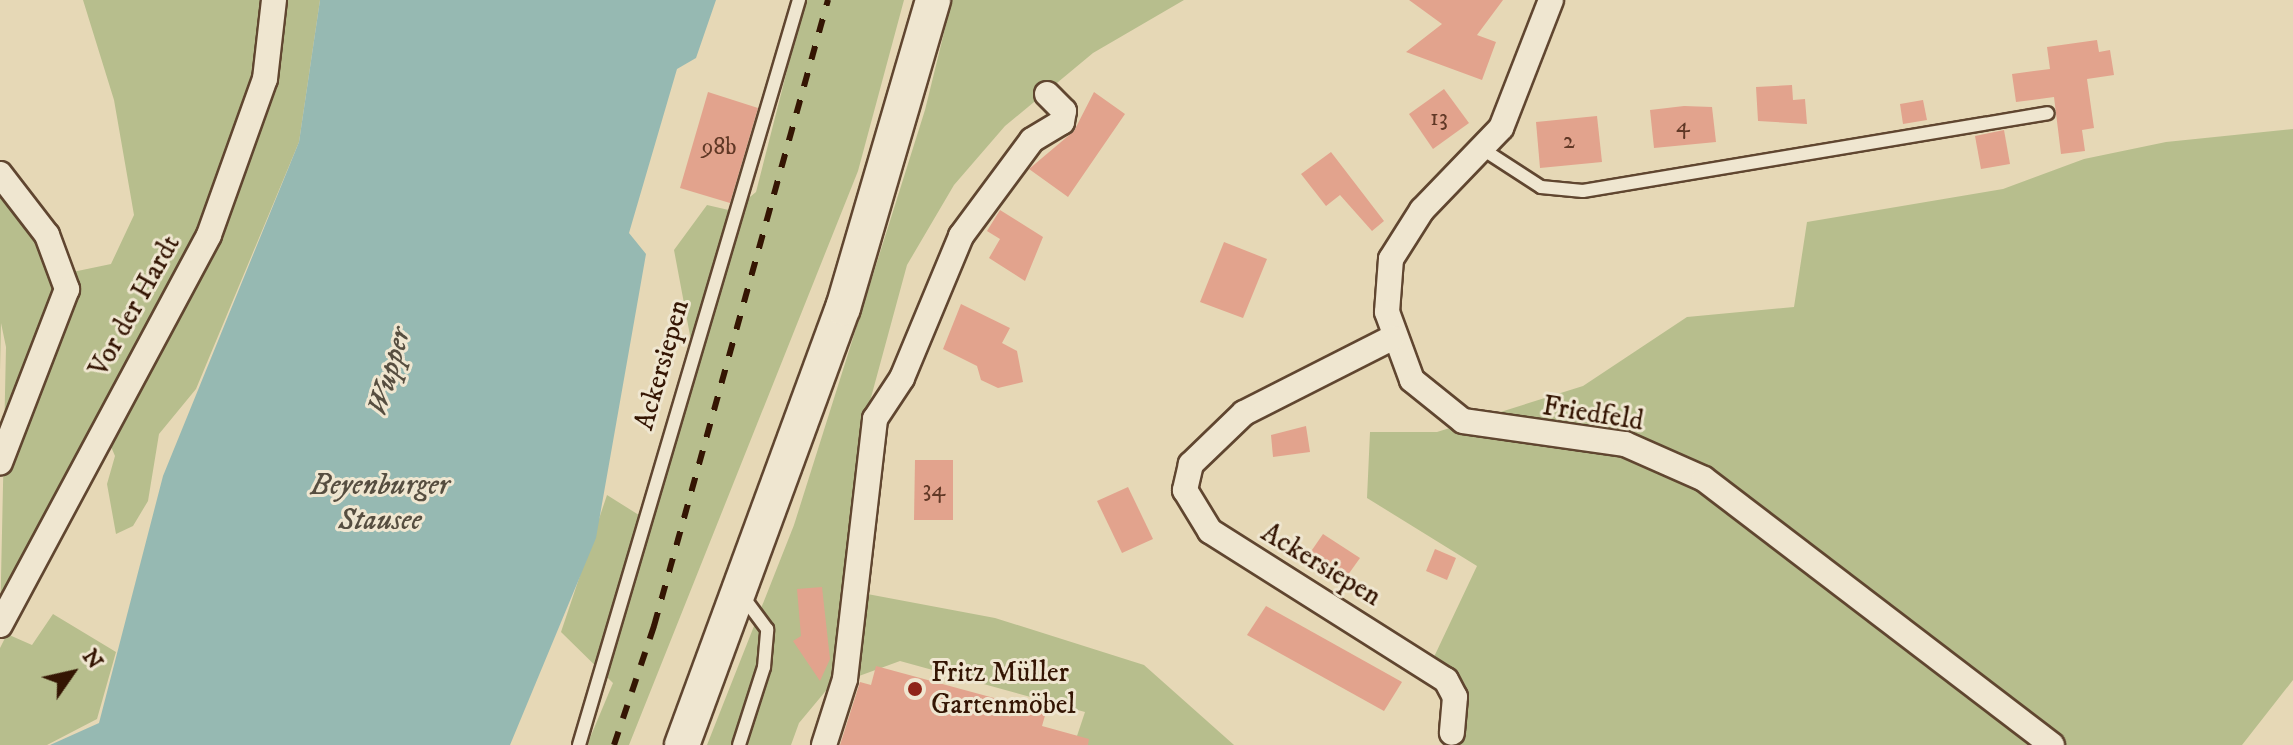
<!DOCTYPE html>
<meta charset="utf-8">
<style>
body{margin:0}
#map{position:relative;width:2293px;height:745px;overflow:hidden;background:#e6d8b6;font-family:"IM FELL DW Pica",serif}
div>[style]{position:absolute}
.green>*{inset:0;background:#b7be8d}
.water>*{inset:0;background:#96b9b2}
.building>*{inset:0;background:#e2a38d}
.roads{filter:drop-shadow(2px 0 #604630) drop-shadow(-2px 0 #604630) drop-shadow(0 2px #604630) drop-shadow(0 -2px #604630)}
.lane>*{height:12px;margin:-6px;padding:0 6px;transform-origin:6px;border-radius:6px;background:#efe6d0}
.street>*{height:24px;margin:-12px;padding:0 12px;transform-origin:12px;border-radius:12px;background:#efe6d0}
.secondary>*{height:34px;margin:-17px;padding:0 17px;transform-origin:17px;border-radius:17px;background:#efe6d0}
.rail>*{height:6px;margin-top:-3px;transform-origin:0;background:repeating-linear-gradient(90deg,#341503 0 14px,transparent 0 28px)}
.dots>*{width:22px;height:22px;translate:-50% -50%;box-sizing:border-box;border:4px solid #efe6d0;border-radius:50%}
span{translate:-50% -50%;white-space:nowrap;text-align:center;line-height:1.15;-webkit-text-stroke:6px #efe6d0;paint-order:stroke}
.number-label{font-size:24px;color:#603826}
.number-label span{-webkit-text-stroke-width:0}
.street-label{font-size:28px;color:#341503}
.poi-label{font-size:28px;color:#341503}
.left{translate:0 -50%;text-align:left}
.water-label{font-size:30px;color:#564e40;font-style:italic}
.north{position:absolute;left:32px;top:633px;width:80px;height:80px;-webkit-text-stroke:6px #efe6d0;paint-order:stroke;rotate:56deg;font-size:22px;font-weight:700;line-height:32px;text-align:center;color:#341503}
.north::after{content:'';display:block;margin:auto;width:28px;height:36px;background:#341503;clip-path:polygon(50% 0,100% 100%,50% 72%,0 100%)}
</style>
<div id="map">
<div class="green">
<i style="clip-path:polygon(83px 0,320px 0,299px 142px,196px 389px,159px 434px,148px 501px,133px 526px,116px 534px,107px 484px,115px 456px,103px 428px,0 625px,6px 347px,1px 323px,0 371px,0 190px,63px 274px,111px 264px,134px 215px,114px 100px)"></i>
<i style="clip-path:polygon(805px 0,904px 0,858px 171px,629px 745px,587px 745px,613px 683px,561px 632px,607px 495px,650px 522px,695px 362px,674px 250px,707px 205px,733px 211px,756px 192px)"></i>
<i style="clip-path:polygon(952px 0,1184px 0,1093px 53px,1005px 126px,954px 185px,907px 265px,863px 427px,846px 590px,995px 618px,1144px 665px,1234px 745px,1074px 745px,1085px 712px,900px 661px,829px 687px,799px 723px,791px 745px,707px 745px,794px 525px,925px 110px)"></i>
<i style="clip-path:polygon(2293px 129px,2293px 680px,2242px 745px,1455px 745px,1464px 730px,1433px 659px,1477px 566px,1367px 498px,1370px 432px,1437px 432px,1583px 386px,1687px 317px,1794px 307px,1807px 222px,2003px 189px,2084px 159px,2166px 142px)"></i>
<i style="clip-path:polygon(53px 614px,116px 652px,97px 719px,47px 745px,0 745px,0 648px,7px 634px,32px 645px)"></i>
</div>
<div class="water">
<i style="clip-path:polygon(320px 0,716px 0,696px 58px,677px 69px,629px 233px,646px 254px,596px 538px,510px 745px,50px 745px,99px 723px,163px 476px,299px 142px)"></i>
</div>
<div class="building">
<i style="clip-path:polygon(1409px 0,1503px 0,1477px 35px,1496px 42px,1482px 80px,1406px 52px,1442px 24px)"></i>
<i style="clip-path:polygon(2097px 40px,2099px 52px,2110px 50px,2114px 75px,2087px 79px,2094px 128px,2082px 130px,2085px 151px,2061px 154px,2054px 97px,2016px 102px,2012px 74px,2050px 69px,2047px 47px)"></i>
<i style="clip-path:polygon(1792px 85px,1793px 100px,1805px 99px,1807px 124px,1758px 121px,1756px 87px)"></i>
<i style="clip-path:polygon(1444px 89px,1469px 123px,1433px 149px,1409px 114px)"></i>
<i style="clip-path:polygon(708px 92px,758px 108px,730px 203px,680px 188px)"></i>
<i style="clip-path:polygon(1094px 92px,1125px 114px,1068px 197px,1029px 169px,1074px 131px)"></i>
<i style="clip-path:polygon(1923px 100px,1927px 120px,1903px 124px,1900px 104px)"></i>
<i style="clip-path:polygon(1684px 106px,1712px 107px,1716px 142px,1654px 148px,1650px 110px)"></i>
<i style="clip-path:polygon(1597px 116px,1602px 162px,1540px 168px,1536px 122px)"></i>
<i style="clip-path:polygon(2004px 130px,2010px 164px,1981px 169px,1975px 136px)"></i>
<i style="clip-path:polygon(1331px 152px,1384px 221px,1372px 231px,1340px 195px,1326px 206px,1301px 174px)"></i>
<i style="clip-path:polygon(1000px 210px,1043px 237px,1025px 281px,989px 258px,1000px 239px,987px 231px)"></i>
<i style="clip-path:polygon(1224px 242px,1267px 259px,1243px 318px,1200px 302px)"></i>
<i style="clip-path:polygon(961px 304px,1010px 328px,1002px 343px,1017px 351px,1023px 382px,998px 388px,981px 380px,977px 366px,943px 349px)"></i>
<i style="clip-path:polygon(1306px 426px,1310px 452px,1273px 457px,1271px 435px)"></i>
<i style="clip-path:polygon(915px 460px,953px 460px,953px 520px,914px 520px)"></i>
<i style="clip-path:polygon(1128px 487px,1153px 539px,1122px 553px,1097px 501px)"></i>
<i style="clip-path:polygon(1323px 534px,1360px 558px,1340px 586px,1303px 563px)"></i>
<i style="clip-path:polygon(1435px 549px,1456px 558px,1447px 580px,1426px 571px)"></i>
<i style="clip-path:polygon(822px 587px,830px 659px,820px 681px,793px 641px,801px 636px,797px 589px)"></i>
<i style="clip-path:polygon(1266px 606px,1402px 682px,1384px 711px,1247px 635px)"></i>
<i style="clip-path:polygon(876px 666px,1046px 712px,1042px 726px,1089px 739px,1088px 745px,840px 745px,860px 682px,871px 685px)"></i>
</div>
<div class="roads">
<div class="lane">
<i style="left:1484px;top:150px;width:68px;rotate:33deg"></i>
<i style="left:1541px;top:187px;width:42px;rotate:5.4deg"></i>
<i style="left:1583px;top:191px;width:471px;rotate:-9.5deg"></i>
<i style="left:579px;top:745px;width:777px;rotate:-73.55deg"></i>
<i style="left:739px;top:745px;width:82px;rotate:-72.2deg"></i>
<i style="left:764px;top:667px;width:38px;rotate:-85deg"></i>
<i style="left:767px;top:629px;width:44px;rotate:-126.6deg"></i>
</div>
<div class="street">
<i style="left:1551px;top:0;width:137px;rotate:111.3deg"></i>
<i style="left:1501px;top:128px;width:114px;rotate:133.9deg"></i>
<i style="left:1422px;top:210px;width:58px;rotate:122.3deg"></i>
<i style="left:1391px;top:259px;width:53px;rotate:94.3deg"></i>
<i style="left:1387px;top:312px;width:72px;rotate:69.8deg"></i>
<i style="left:1412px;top:380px;width:65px;rotate:38.8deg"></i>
<i style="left:1463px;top:421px;width:164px;rotate:8.1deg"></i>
<i style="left:1625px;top:444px;width:86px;rotate:23.9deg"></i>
<i style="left:1704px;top:479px;width:438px;rotate:37.4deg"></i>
<i style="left:0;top:174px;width:77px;rotate:52.4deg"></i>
<i style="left:47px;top:235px;width:58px;rotate:69.7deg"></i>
<i style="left:67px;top:289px;width:186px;rotate:111.1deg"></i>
<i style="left:1392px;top:338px;width:166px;rotate:153.1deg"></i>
<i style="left:1244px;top:413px;width:74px;rotate:136.1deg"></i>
<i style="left:1191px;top:464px;width:27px;rotate:103deg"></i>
<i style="left:1185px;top:490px;width:48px;rotate:58.6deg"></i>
<i style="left:1210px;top:531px;width:279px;rotate:32.3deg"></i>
<i style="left:1446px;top:680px;width:19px;rotate:62deg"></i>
<i style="left:1455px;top:697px;width:36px;rotate:95deg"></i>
<i style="left:0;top:625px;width:442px;rotate:-61.8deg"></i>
<i style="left:209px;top:235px;width:166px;rotate:-70.3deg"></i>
<i style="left:265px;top:79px;width:80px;rotate:-83.5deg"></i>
<i style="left:824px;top:745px;width:69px;rotate:-72.3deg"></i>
<i style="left:845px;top:679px;width:262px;rotate:-83.4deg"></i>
<i style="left:875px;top:419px;width:49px;rotate:-56.6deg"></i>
<i style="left:902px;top:378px;width:154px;rotate:-67.4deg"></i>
<i style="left:961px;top:236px;width:119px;rotate:-53.5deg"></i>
<i style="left:1032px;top:140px;width:35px;rotate:-31deg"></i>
<i style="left:1062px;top:122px;width:11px;rotate:-80deg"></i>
<i style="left:1064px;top:111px;width:24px;rotate:-135deg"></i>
</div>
<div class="secondary">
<i style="left:682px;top:745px;width:466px;rotate:-69.8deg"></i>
<i style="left:843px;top:308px;width:321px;rotate:-73.7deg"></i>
</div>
</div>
<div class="rail">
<i style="left:614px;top:745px;width:126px;rotate:-71.4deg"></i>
<i style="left:654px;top:626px;width:650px;rotate:-74.47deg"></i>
</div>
<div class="dots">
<i style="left:915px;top:689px;background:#8f2418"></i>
</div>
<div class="number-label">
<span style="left:1439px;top:119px">13</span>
<span style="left:1683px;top:126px">4</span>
<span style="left:1569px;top:142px">2</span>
<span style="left:719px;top:148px">98b</span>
<span style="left:934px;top:490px">34</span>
</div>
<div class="street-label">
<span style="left:135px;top:306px;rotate:-61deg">Vor der Hardt</span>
<span style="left:662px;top:365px;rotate:-74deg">Ackersiepen</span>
<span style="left:1593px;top:414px;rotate:9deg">Friedfeld</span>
<span style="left:1321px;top:565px;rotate:31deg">Ackersiepen</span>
</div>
<div class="poi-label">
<span class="left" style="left:931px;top:689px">Fritz Müller<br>Gartenmöbel</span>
</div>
<div class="water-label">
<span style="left:390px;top:372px;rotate:-74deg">Wupper</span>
<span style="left:380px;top:503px">Beyenburger<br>Stausee</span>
</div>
<div class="north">N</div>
</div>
